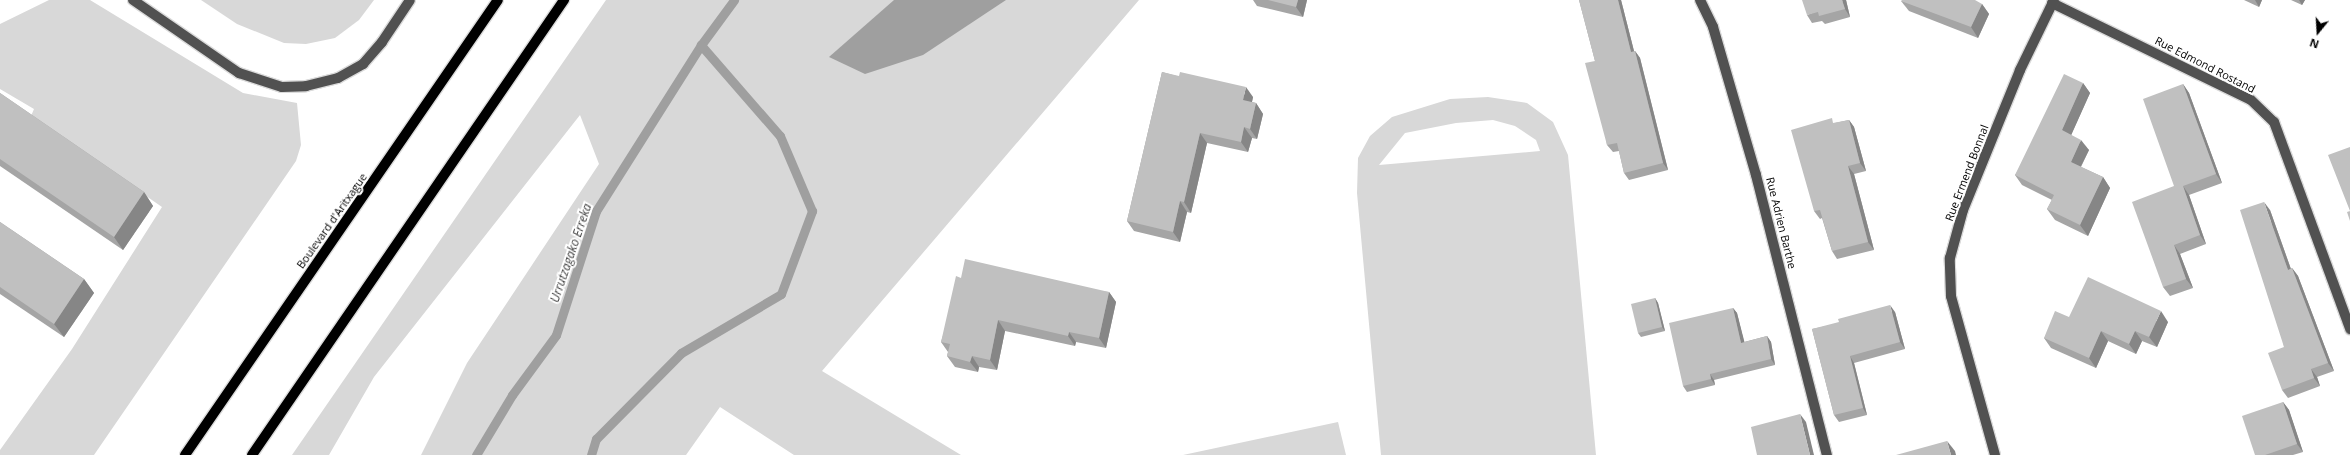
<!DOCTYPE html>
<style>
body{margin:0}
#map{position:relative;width:2350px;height:455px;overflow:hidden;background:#fff;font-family:"Open Sans",sans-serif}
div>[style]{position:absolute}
.green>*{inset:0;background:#d8d8d8}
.water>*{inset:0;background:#9f9f9f}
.stream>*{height:9px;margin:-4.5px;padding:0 4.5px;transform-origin:4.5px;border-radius:4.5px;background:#9f9f9f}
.roads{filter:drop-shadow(1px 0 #dbdbdb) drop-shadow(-1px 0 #dbdbdb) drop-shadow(0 1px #dbdbdb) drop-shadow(0 -1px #dbdbdb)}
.minor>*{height:10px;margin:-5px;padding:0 5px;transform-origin:5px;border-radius:5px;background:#515151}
.major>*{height:10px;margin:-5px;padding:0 5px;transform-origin:5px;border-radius:5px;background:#000}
.wall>*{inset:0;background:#a5a5a5}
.shaded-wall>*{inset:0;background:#868686}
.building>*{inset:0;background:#c0c0c0}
span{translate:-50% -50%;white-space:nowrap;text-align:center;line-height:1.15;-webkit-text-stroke:4px #fff;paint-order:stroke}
.street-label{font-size:11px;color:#000}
.water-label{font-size:12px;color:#404040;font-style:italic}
.north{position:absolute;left:2298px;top:12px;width:40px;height:40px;-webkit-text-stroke:3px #fff;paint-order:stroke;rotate:198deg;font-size:11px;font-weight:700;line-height:16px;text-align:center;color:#000}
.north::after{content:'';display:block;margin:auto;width:14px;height:18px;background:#000;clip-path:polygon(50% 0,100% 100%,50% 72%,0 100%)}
</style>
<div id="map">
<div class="green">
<i style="clip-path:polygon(49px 0,90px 0,243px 93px,297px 103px,301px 145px,296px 161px,94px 455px,0 455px,0 450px,72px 349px,162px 207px,31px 116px,34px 109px,0 89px,0 24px)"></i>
<i style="clip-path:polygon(201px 0,374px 0,359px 20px,335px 38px,306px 44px,284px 43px,237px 24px)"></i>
<i style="clip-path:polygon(606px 0,1139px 0,822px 371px,961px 455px,794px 455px,720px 407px,686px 455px,421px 455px,467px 363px,599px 164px,580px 115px,374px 377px,329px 455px,292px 455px)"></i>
<i style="clip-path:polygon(evenodd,1488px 97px,1527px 103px,1553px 122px,1568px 155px,1596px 455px,1381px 455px,1357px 193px,1358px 158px,1370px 136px,1392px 117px,1450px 99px,1488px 97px,1493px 120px,1515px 126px,1536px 140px,1540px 151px,1379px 165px,1405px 133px,1456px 123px,1493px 120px)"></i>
<i style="clip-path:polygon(1338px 422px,1346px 455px,1183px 455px)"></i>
</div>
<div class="water">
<i style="clip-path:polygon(894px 0,1006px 0,923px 55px,865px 74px,829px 57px)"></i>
</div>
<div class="stream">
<i style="left:476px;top:455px;width:70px;rotate:-59deg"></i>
<i style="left:512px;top:395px;width:74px;rotate:-53.7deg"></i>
<i style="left:556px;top:335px;width:130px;rotate:-72.1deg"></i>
<i style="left:596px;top:211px;width:196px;rotate:-57.7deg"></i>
<i style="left:701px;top:45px;width:56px;rotate:-53.7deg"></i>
<i style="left:591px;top:455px;width:17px;rotate:-73deg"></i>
<i style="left:596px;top:439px;width:121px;rotate:-45.3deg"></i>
<i style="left:681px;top:353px;width:116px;rotate:-30.5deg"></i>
<i style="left:781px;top:294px;width:89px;rotate:-69.5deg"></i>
<i style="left:812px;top:211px;width:82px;rotate:-113.1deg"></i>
<i style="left:780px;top:136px;width:121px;rotate:-131deg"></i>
</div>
<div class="roads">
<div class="minor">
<i style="left:133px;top:0;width:129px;rotate:34.6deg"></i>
<i style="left:239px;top:73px;width:45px;rotate:18deg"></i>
<i style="left:282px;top:87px;width:24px;rotate:-2deg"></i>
<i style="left:306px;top:86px;width:33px;rotate:-14deg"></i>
<i style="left:338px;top:78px;width:29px;rotate:-29deg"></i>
<i style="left:363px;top:64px;width:29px;rotate:-49deg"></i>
<i style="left:382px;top:42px;width:50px;rotate:-56.3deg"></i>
<i style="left:1700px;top:0;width:30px;rotate:64deg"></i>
<i style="left:1713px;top:27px;width:154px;rotate:73.8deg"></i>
<i style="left:1756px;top:175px;width:289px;rotate:75.8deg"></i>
<i style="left:2052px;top:3px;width:221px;rotate:26deg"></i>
<i style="left:2251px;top:100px;width:32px;rotate:44deg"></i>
<i style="left:2274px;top:122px;width:221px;rotate:69.8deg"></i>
<i style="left:1995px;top:455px;width:165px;rotate:-105.5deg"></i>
<i style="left:1951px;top:296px;width:38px;rotate:-92deg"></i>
<i style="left:1950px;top:258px;width:50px;rotate:-74.8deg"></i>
<i style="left:1963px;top:210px;width:151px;rotate:-67.8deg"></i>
<i style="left:2020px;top:70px;width:78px;rotate:-64.1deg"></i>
</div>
<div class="major">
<i style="left:185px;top:455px;width:552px;rotate:-55.48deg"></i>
<i style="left:252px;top:455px;width:552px;rotate:-55.56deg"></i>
</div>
</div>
<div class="wall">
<i style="clip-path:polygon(1253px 0,1307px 0,1303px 17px,1257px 6px)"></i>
<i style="clip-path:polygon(1579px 0,1621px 0,1634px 51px,1635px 51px,1640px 58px,1668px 170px,1629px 180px,1624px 173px,1619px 151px,1613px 152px,1607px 145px,1595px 61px)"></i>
<i style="clip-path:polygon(1846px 0,1850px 17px,1825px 24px,1822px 21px,1812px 23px,1807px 15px)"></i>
<i style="clip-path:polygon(2244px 0,2262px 0,2259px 7px)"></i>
<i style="clip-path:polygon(2291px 0,2305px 0,2302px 5px)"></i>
<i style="clip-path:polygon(1901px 1px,1982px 4px,1989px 14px,1978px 38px,1909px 11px)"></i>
<i style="clip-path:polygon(1162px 72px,1253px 97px,1252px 102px,1256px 103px,1263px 114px,1257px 139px,1252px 138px,1248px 152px,1207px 143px,1191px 213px,1187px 212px,1180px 242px,1134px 231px,1127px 221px)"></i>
<i style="clip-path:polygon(2083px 83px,2090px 93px,2071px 135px,2089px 150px,2081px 167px,2103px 177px,2110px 188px,2088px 236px,2055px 220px,2047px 209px,2052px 200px,2022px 185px,2015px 175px)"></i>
<i style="clip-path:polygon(2183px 84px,2189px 93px,2222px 183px,2189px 195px,2206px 244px,2180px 254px,2193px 288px,2170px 296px,2163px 287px,2174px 186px)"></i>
<i style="clip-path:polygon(0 93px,144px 192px,153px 206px,123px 250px,0 166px)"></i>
<i style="clip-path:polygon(1849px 120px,1854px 127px,1866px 171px,1854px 174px,1874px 250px,1837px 259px,1832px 251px,1822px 218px,1820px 219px,1814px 211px,1835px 123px)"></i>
<i style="clip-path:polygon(2270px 210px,2291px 269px,2292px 268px,2298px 276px,2334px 371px,2317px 377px,2320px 386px,2288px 398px,2282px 390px,2284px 347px)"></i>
<i style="clip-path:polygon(0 222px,84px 279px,94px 293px,64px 337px,0 294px)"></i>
<i style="clip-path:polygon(961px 278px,1109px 292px,1116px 302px,1106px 348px,1076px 342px,1075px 346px,1005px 331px,997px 370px,979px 367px,978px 372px,955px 367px,947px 356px,948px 352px,941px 342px)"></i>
<i style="clip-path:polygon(1655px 298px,1658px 303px,1665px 331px,1641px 337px,1638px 333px)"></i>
<i style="clip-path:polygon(1733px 308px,1737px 313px,1744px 342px,1767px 336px,1771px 342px,1775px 365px,1714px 380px,1715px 385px,1687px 392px,1683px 386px)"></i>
<i style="clip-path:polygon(1895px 312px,1905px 349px,1854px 363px,1867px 415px,1839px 422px,1834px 415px,1812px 329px)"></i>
<i style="clip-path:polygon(2069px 317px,2168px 322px,2157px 347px,2142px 341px,2136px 354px,2108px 341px,2096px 368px,2051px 348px,2044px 338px)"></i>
<i style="clip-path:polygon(2283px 402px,2289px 410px,2303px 452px,2293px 455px,2255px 455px)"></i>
</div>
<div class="shaded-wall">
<i style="clip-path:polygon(1298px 0,1307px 0,1303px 17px,1296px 7px)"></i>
<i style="clip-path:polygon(1618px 0,1621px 0,1636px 59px,1631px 52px)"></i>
<i style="clip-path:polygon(1842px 0,1846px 0,1850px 17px,1845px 9px)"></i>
<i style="clip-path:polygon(2255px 0,2262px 0,2259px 7px)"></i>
<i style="clip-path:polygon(2299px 0,2305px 0,2302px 5px)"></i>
<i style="clip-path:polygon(1982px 4px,1989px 14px,1978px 38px,1971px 27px)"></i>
<i style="clip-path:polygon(1635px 51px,1640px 58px,1668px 170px,1663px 163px)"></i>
<i style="clip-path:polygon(2083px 83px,2090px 93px,2069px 140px,2062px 130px)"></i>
<i style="clip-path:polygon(2183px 84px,2189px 93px,2222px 183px,2216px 174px)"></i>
<i style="clip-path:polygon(1246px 87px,1253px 97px,1250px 111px,1243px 100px)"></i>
<i style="clip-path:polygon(1256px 103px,1263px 114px,1257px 139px,1250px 129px)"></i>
<i style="clip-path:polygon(1849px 120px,1854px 127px,1866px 171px,1860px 163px)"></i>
<i style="clip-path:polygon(1244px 127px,1252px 138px,1248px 152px,1241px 142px)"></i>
<i style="clip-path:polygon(1200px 133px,1207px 143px,1191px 213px,1184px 202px)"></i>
<i style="clip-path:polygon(2081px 140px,2089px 150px,2078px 172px,2071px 162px)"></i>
<i style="clip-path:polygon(1848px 166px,1854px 174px,1874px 250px,1868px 242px)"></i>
<i style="clip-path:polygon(2103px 177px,2110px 188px,2088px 236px,2080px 225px)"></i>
<i style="clip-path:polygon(2183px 186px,2189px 195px,2206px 244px,2200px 235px)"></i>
<i style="clip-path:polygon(144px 192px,153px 206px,123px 250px,114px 237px)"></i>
<i style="clip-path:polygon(1180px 201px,1187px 212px,1180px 242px,1173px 232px)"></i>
<i style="clip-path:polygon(2264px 202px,2270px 210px,2294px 278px,2288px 270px)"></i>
<i style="clip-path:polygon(2174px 245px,2180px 254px,2193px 288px,2186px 279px)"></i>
<i style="clip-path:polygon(2292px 268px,2298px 276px,2334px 371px,2328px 363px)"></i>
<i style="clip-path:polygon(84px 279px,94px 293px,64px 337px,54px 324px)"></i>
<i style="clip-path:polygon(1109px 292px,1116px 302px,1106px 348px,1099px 338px)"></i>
<i style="clip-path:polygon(1655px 298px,1658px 303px,1665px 331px,1662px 327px)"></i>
<i style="clip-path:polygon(1890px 305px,1895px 312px,1905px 349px,1900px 342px)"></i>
<i style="clip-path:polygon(1733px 308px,1737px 313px,1746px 348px,1741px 343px)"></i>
<i style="clip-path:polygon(2161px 311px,2168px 322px,2157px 347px,2149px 337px)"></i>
<i style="clip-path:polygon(998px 320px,1005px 331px,997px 370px,990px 360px)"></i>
<i style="clip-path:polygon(2101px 331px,2108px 341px,2096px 368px,2089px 358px)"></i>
<i style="clip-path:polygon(2135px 331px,2142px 341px,2136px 354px,2129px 344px)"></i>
<i style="clip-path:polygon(1069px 332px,1076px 342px,1075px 346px,1068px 336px)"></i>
<i style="clip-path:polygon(1767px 336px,1771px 342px,1775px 365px,1771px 359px)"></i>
<i style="clip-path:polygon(972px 356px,979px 367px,978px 372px,970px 362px)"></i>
<i style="clip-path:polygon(1850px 356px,1854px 363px,1867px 415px,1863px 408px)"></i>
<i style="clip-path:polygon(2311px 369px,2317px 377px,2320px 386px,2314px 378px)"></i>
<i style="clip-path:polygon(1710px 374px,1714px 380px,1715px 385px,1711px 379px)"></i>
<i style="clip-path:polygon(2283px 402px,2289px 410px,2303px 452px,2297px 444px)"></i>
<i style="clip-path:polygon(1800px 414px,1806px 422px,1814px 455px,1810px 455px)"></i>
<i style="clip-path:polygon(1947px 441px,1955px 451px,1956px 455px,1951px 455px)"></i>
</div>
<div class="building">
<i style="clip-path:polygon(1268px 0,1298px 0,1296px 7px)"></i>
<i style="clip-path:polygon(1579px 0,1618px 0,1631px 52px,1635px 51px,1663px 163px,1624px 173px,1617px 143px,1607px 145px,1585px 63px,1595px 61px)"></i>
<i style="clip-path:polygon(1802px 0,1842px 0,1845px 9px,1819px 16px,1818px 12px,1807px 15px)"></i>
<i style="clip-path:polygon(1902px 0,1975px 0,1982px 4px,1971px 27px,1901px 1px)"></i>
<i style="clip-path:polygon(1162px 72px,1179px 76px,1180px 72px,1246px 87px,1243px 100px,1256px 103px,1250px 129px,1244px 127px,1241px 142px,1200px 133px,1184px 202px,1180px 201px,1173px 232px,1127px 221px)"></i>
<i style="clip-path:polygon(2064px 74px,2083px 83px,2062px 130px,2081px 140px,2071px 162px,2103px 177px,2080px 225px,2047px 209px,2054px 195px,2015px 175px)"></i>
<i style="clip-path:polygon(2183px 84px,2216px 174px,2183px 186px,2200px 235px,2174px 245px,2186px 279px,2163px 287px,2132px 202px,2174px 186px,2143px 99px)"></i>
<i style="clip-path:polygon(0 93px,144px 192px,114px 237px,0 159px)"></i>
<i style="clip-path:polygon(1832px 118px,1833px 123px,1849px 120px,1860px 163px,1848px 166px,1868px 242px,1832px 251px,1820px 210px,1814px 211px,1791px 130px)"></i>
<i style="clip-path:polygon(2350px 147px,2350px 221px,2347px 212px,2350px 211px,2328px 155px)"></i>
<i style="clip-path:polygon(2264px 202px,2288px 270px,2292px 268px,2328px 363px,2311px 369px,2314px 378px,2282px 390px,2268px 353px,2284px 347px,2240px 210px)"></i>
<i style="clip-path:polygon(0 222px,84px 279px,54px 324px,0 287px)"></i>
<i style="clip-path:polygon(965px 259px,1109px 292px,1099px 338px,1069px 332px,1068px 336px,998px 320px,990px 360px,972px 356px,970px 362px,947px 356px,950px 344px,941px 342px,956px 276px,961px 278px)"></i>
<i style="clip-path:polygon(2088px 277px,2161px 311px,2149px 337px,2135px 331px,2129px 344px,2101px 331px,2089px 358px,2044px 338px,2055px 311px,2069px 317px)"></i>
<i style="clip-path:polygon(1655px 298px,1662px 327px,1638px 333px,1631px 304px)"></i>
<i style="clip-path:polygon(1890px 305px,1900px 342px,1850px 356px,1863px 408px,1834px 415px,1812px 329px,1839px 322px,1838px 319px)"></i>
<i style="clip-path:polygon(1733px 308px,1741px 343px,1767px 336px,1771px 359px,1710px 374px,1711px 379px,1683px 386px,1669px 323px)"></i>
<i style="clip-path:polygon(2283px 402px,2297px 444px,2265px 455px,2255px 455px,2242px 416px)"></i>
<i style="clip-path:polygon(1800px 414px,1810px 455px,1757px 455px,1751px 427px)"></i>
<i style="clip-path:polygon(1947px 441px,1951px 455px,1896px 455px)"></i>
</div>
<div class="street-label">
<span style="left:2205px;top:65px;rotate:27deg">Rue Edmond Rostand</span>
<span style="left:1967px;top:173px;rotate:-69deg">Rue Ermend Bonnal</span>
<span style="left:332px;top:221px;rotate:-55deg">Boulevard d'Aritxague</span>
<span style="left:1781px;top:223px;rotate:76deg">Rue Adrien Barthe</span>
</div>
<div class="water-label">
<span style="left:571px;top:253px;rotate:-71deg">Urrutzagako Erreka</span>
</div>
<div class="north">N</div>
</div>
